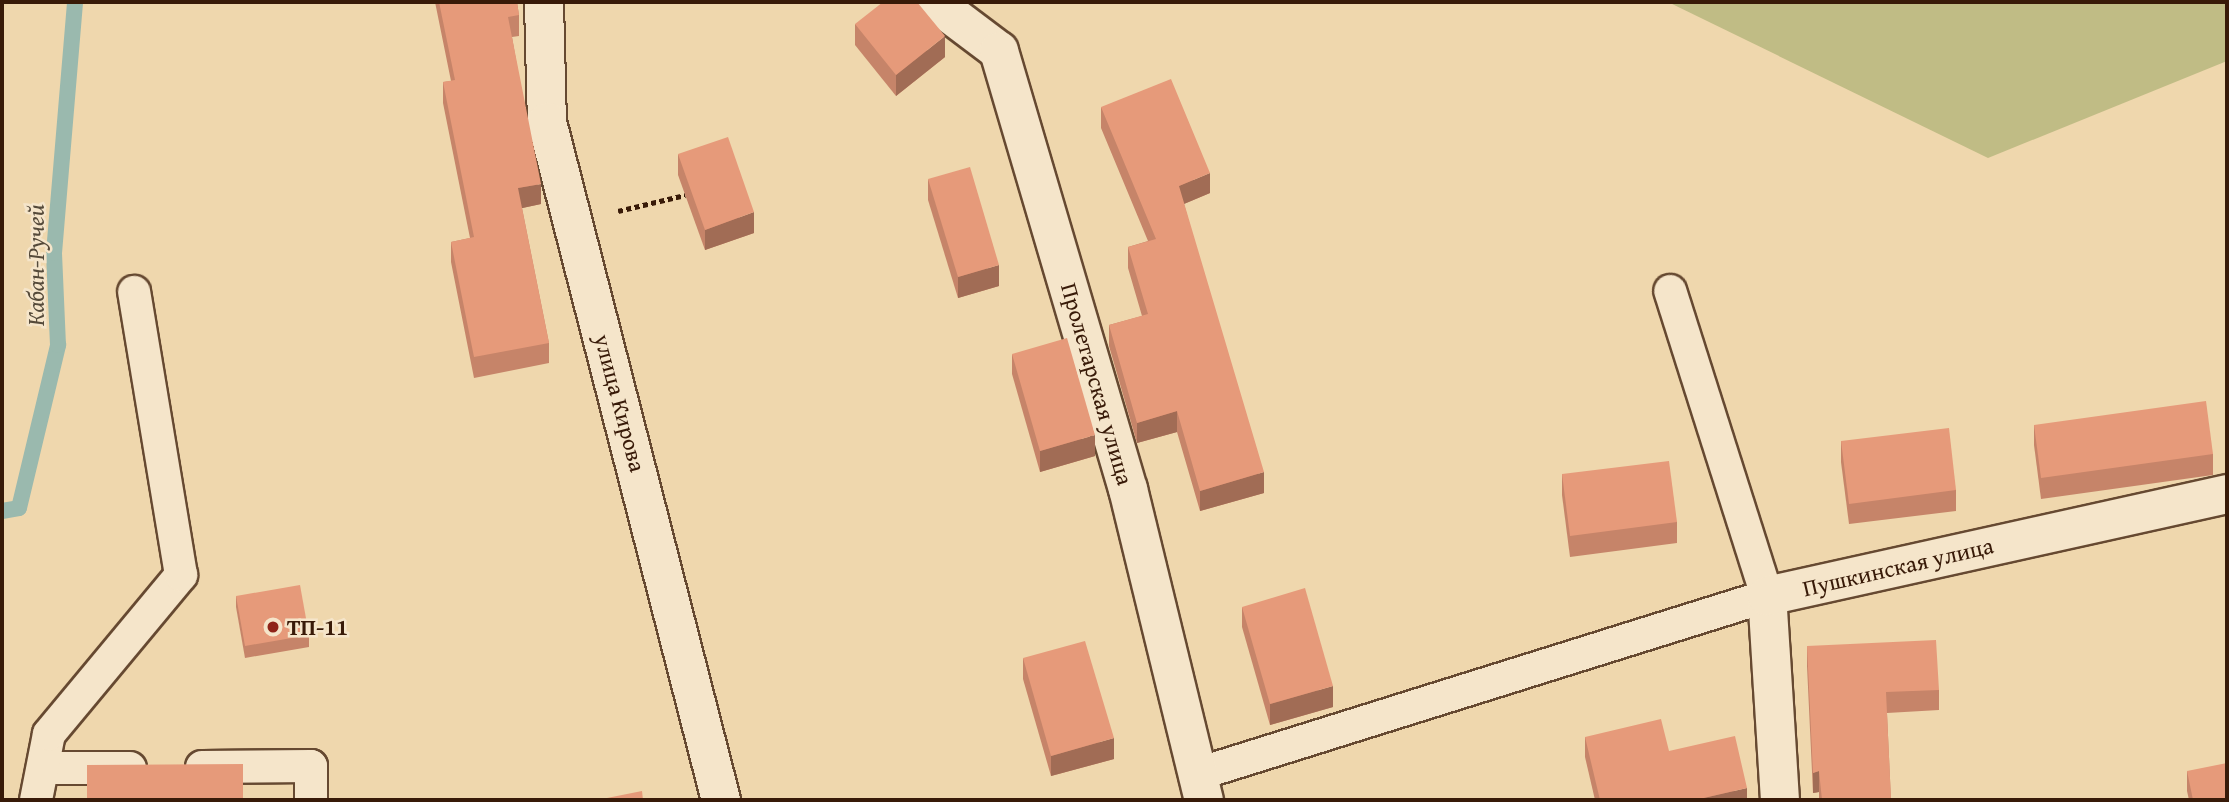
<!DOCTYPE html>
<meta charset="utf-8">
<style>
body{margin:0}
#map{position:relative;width:2229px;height:802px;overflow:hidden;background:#efd7ad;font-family:"Gentium Book Plus",serif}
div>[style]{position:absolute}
.green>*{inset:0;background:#c0bc85}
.stream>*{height:16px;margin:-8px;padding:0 8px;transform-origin:8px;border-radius:8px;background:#9ab9ae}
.path>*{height:4.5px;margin-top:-2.25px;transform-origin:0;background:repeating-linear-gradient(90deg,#381a08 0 5px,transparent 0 8.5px)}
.roads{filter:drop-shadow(2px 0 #664931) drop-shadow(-2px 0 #664931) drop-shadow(0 2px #664931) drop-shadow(0 -2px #664931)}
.service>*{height:32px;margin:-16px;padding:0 16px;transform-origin:16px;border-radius:16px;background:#f5e5ca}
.minor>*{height:38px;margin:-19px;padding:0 19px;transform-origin:19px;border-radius:19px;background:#f5e5ca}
.wall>*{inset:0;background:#c68469}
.shaded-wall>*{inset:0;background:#a16c55}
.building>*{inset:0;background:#e69a7a}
.dots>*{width:19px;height:19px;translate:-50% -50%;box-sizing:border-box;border:4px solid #f5e5ca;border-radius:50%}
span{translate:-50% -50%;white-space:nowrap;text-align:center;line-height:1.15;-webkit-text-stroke:5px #f5e5ca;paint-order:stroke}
.street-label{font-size:23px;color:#381a08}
.poi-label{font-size:23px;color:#381a08;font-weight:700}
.left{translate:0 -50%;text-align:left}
.water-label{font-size:24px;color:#554a3a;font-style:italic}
.frame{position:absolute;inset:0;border:4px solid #381a08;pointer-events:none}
</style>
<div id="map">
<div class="green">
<i style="clip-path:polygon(1668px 2px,2227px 2px,2227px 61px,1988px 158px)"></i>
</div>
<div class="stream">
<i style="left:2px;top:511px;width:17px;rotate:-10deg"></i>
<i style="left:19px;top:508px;width:168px;rotate:-76.5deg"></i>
<i style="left:58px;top:345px;width:92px;rotate:-92.5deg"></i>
<i style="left:54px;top:253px;width:252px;rotate:-85.2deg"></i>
</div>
<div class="path">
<i style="left:618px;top:211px;width:69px;rotate:-13.4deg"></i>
</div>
<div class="roads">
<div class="service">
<i style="left:202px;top:767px;width:109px;rotate:-0.5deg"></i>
<i style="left:311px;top:766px;width:34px;rotate:90deg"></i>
<i style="left:43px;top:768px;width:87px"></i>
<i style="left:1198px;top:774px;width:596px;rotate:-17.37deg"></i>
<i style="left:1767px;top:596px;width:320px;rotate:-107.6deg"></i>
<i style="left:36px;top:800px;width:67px;rotate:-78.9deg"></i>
<i style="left:49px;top:734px;width:207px;rotate:-50.3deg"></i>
<i style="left:181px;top:575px;width:287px;rotate:-99.4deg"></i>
</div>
<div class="minor">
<i style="left:544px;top:2px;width:120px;rotate:88.6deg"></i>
<i style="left:547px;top:122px;width:700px;rotate:75.61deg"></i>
<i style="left:934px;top:2px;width:81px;rotate:37deg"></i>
<i style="left:999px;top:51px;width:457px;rotate:73.6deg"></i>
<i style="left:1128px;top:489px;width:320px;rotate:76.3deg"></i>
<i style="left:1780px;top:800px;width:204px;rotate:-93.6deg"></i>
<i style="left:1767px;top:596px;width:471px;rotate:-12.5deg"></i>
</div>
</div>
<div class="wall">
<i style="clip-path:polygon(435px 2px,517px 2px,519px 15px,519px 36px,512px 37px,541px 204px,522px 208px,549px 343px,549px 363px,474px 378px,451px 262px,451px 242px,470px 238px,443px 103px,443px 82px,451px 81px)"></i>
<i style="clip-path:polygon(855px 24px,945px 57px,896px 96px,855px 45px)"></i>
<i style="clip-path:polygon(1101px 107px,1210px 193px,1184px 204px,1264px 493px,1200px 511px,1177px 432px,1137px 443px,1109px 346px,1109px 325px,1142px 316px,1128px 268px,1128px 247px,1148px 241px,1101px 128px)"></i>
<i style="clip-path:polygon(678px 154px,754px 233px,705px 250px,678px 175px)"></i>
<i style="clip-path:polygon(928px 179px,999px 286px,958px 298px,928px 200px)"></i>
<i style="clip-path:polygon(1012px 354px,1095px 456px,1040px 472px,1012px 374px)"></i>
<i style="clip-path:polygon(2034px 425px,2213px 454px,2213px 475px,2041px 499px,2034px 445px)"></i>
<i style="clip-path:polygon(1841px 441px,1956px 490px,1956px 511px,1849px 524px,1841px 462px)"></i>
<i style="clip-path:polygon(1562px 474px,1677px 522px,1677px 543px,1570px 557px,1562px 495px)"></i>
<i style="clip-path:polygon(236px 596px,309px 635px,309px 647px,245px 658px,236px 607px)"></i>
<i style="clip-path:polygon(1242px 607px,1333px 707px,1270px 725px,1242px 627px)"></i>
<i style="clip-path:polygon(1807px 646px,1939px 690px,1939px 710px,1887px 713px,1891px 800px,1819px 800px,1819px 792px,1813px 793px,1807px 666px)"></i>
<i style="clip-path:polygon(1023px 658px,1114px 759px,1051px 776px,1023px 679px)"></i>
<i style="clip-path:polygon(1585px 737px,1669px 751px,1747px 800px,1595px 800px,1585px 757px)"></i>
<i style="clip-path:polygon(2187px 771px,2227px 800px,2189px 800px,2187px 791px)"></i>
</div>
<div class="shaded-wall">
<i style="clip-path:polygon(945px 36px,945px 57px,896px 96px,896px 75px)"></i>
<i style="clip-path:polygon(1210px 173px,1210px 193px,1179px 206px,1179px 186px)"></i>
<i style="clip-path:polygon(541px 184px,541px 204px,518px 209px,518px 188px)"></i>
<i style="clip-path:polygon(754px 212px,754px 233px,705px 250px,705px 230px)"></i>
<i style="clip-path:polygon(999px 265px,999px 286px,958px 298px,958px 277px)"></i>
<i style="clip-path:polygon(1177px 411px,1177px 432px,1137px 443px,1137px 423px)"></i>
<i style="clip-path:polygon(1095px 435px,1095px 456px,1040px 472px,1040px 451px)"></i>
<i style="clip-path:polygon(1264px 472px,1264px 493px,1200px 511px,1200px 491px)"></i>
<i style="clip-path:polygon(1333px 686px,1333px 707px,1270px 725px,1270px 704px)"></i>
<i style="clip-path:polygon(1114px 738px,1114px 759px,1051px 776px,1051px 756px)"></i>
<i style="clip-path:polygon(1819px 771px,1819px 792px,1813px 793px,1813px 773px)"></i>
<i style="clip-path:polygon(1747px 788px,1747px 800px,1695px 800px)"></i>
</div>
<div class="building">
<i style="clip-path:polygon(439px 2px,517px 2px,519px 15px,508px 17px,541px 184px,518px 188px,549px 343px,474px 357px,451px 242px,474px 237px,443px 82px,455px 80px)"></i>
<i style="clip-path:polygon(883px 2px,917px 2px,945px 36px,896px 75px,855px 24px)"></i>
<i style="clip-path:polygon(1171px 79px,1210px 173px,1179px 186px,1264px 472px,1200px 491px,1177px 411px,1137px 423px,1109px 325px,1148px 314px,1128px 247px,1156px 239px,1101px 107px)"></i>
<i style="clip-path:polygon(728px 137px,754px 212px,705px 230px,678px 154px)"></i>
<i style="clip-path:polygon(970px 167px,999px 265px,958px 277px,928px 179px)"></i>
<i style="clip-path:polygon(1067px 338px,1095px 435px,1040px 451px,1012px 354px)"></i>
<i style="clip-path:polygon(2206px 401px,2213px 454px,2041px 478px,2034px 425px)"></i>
<i style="clip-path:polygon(1949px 428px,1956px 490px,1849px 504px,1841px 441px)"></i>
<i style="clip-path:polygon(1669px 461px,1677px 522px,1570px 536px,1562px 474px)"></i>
<i style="clip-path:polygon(300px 585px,309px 635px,245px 646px,236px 596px)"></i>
<i style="clip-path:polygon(1305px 588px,1333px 686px,1270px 704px,1242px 607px)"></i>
<i style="clip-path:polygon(1936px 640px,1939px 690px,1886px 692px,1891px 800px,1822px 800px,1819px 771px,1813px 773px,1807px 646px)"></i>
<i style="clip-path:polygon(1085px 641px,1114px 738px,1051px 756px,1023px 658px)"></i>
<i style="clip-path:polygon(1661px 719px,1669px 751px,1735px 736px,1747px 788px,1695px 800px,1600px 800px,1585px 737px)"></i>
<i style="clip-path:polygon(2227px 763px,2227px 800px,2193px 800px,2187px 771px)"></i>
<i style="clip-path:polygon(243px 764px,243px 800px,87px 800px,87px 765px)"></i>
<i style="clip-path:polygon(642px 791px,643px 800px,597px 800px)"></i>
</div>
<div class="dots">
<i style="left:273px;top:627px;background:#8f2418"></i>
</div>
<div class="street-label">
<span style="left:1097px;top:384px;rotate:74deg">Пролетарская улица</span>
<span style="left:620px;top:403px;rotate:75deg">улица Кирова</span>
<span style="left:1898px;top:567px;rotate:-13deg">Пушкинская улица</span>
</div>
<div class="poi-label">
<span class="left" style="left:287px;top:627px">ТП-11</span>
</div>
<div class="water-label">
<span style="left:36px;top:265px;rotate:-90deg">Кабан-Ручей</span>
</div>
<div class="frame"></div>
</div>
